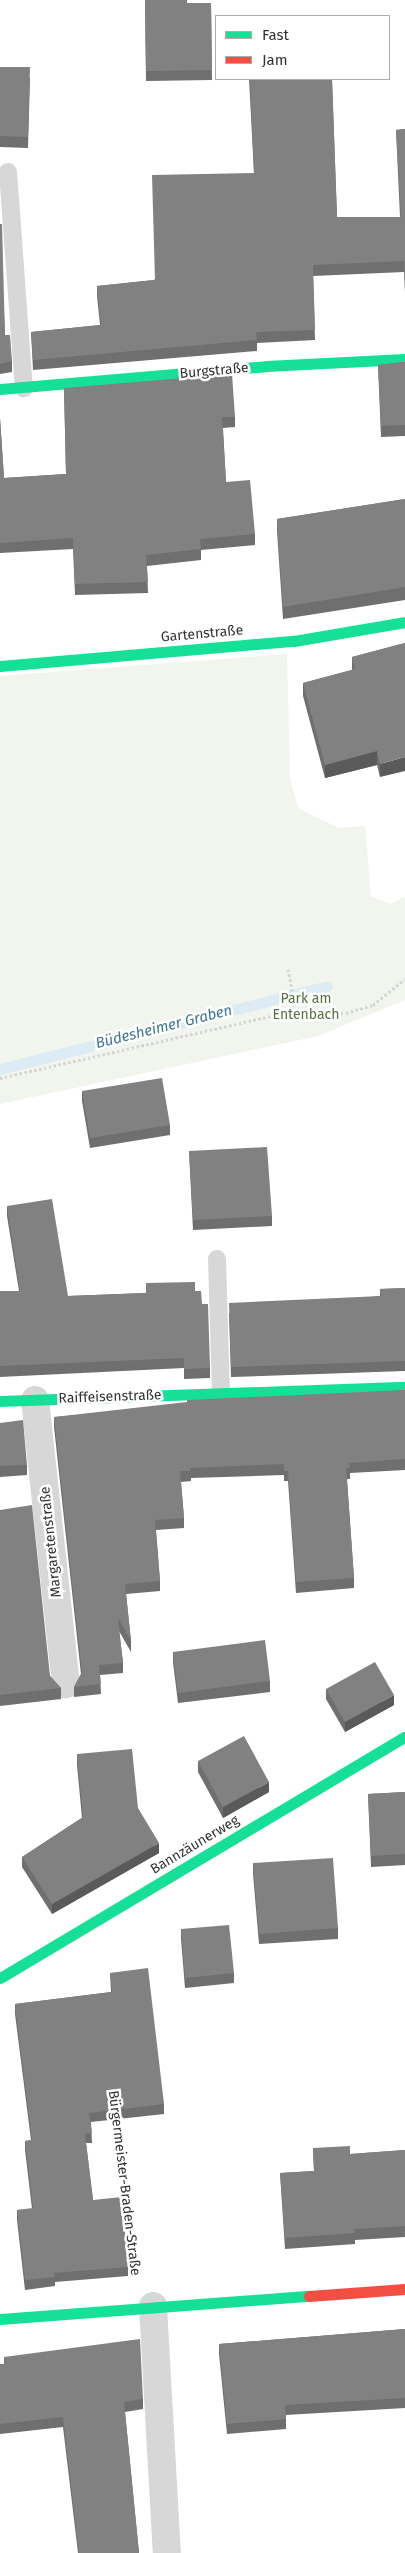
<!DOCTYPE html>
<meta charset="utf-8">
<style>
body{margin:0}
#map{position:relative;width:405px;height:2553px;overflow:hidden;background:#fff;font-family:"Fira Sans",sans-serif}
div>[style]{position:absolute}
.green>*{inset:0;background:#f1f5ed}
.stream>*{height:11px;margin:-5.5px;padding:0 5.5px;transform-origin:5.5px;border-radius:5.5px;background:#ddebf3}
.path>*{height:3px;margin-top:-1.5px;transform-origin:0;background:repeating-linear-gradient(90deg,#d6d6d6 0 2.5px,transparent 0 5px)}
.lane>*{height:18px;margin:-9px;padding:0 9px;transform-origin:9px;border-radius:9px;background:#d7d7d7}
.street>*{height:28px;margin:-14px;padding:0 14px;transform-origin:14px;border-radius:14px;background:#d7d7d7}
.fast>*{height:11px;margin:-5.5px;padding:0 5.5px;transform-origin:5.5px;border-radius:5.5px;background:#16e098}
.jam>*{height:11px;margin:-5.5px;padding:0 5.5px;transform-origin:5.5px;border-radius:5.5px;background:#f24e42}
.wall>*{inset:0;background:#6f6f6f}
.shaded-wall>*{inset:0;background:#5a5a5a}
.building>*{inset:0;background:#818181}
span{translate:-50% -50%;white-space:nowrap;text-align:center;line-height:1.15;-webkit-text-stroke:5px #fff;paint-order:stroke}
.street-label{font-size:14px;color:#333}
.park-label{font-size:14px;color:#56703f}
.water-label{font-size:15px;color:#3f7597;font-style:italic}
.legend{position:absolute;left:215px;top:15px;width:175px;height:65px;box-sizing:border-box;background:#fff;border:1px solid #adadad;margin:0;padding:6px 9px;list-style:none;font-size:15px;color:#333}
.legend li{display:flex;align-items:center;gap:10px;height:25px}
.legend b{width:25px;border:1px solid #adadad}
</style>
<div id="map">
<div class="green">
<i style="clip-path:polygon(287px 654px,290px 778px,298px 808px,339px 828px,365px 826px,371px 896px,391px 904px,405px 896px,405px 1000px,318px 1036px,0 1104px,0 676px)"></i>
</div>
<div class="stream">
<i style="left:0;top:1069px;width:337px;rotate:-14.2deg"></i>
</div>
<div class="path">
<i style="left:288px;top:969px;width:42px;rotate:79deg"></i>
<i style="left:0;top:1078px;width:304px;rotate:-12.9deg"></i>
<i style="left:296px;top:1010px;width:50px;rotate:3.4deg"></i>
<i style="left:346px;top:1013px;width:28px;rotate:-17deg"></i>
<i style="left:373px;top:1005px;width:41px;rotate:-39.1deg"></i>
<i style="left:116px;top:2117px;width:161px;rotate:82.9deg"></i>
</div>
<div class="lane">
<i style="left:8px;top:172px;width:217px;rotate:85.8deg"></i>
<i style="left:217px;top:1259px;width:134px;rotate:88.3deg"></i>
</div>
<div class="street">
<i style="left:35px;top:1400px;width:286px;rotate:83.8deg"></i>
<i style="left:153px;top:2306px;width:247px;rotate:86.8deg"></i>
</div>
<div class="fast">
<i style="left:0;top:389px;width:267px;rotate:-4.9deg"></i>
<i style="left:266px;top:366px;width:139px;rotate:-2.9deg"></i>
<i style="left:0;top:666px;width:295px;rotate:-4.9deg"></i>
<i style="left:294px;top:641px;width:113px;rotate:-9.7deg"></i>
<i style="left:0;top:1401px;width:405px;rotate:-2deg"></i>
<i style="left:0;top:1978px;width:471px;rotate:-30.8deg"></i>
<i style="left:0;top:2319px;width:310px;rotate:-4.3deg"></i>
</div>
<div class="jam">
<i style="left:309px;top:2296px;width:96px;rotate:-4.2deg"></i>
</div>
<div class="wall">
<i style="clip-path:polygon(145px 0,187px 3px,211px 3px,212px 80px,146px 81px)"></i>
<i style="clip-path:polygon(0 75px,30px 78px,28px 148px,0 147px)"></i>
<i style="clip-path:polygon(249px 79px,332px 79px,337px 217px,400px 217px,396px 130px,405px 129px,405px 293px,404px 272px,313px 276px,315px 340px,257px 343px,257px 351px,33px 370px,31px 332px,100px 325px,97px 296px,97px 286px,154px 280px,254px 173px)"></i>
<i style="clip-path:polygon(0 224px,5px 335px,12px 361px,12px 372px,0 374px)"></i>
<i style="clip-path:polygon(405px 362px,405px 436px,381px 437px,378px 365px)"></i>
<i style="clip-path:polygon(64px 388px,235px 417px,235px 427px,223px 428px,226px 482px,255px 534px,255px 545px,201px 550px,201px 560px,147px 566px,148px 593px,75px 595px,73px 549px,0 553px,0 418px,4px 478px,66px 474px)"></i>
<i style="clip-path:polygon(405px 499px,405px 600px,283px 619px,277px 531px,277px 519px)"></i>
<i style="clip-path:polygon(405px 643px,380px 777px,377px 765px,325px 778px,303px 696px,303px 683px,352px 670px,352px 657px)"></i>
<i style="clip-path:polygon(82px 1091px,170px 1125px,170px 1135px,90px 1148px,82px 1101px)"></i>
<i style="clip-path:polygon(189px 1151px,272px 1216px,272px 1226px,193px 1230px)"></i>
<i style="clip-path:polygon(7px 1206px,68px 1296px,146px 1293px,146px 1283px,195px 1291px,202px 1304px,210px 1368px,210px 1378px,184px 1379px,184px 1368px,0 1377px,0 1291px,19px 1291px,7px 1216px)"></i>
<i style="clip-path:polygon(405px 1288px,405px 1371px,231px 1377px,229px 1313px,380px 1296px,380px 1289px)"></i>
<i style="clip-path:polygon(405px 1390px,405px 1470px,350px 1473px,350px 1479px,347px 1479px,354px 1578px,354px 1588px,296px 1593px,288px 1481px,284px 1481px,284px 1475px,191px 1478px,191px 1481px,181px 1482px,184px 1518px,184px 1528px,156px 1530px,160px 1581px,160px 1591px,126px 1594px,131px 1641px,131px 1652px,119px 1631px,123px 1663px,123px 1673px,100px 1675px,101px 1694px,74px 1697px,74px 1687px,81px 1674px,54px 1427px,54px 1417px)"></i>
<i style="clip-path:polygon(0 1423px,27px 1465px,27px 1475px,0 1477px)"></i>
<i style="clip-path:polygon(0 1510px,50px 1676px,61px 1688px,61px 1699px,0 1706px)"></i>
<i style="clip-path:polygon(173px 1652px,270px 1681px,270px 1692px,178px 1703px,173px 1662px)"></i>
<i style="clip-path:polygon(326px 1689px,394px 1705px,345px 1732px,326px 1699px)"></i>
<i style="clip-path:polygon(77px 1754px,159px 1853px,52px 1914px,22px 1867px,22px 1857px,82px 1818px,77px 1765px)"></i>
<i style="clip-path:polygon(198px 1761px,269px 1792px,223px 1818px,198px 1772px)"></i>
<i style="clip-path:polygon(405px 1792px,405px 1865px,371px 1867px,368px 1794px)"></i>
<i style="clip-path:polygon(253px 1863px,338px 1928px,338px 1939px,259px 1944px,253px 1874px)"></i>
<i style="clip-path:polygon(181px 1929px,234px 1973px,234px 1983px,185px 1988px,181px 1939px)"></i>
<i style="clip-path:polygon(110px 1973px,164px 2104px,164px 2114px,91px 2122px,92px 2143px,86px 2143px,93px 2200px,128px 2267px,128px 2276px,55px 2282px,55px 2286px,25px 2290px,17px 2220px,17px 2210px,32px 2209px,25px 2150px,25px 2141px,31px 2140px,15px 2014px,15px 2004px,111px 1992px)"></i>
<i style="clip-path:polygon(313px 2148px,350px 2154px,405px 2150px,405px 2237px,355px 2240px,355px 2244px,285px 2249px,280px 2173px,314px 2171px)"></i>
<i style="clip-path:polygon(405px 2329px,405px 2408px,286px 2415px,286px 2429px,227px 2434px,219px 2354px,219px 2344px)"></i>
<i style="clip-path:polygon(4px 2357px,143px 2399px,143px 2409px,125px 2412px,139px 2553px,78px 2553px,63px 2427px,0 2434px,0 2364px,4px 2364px)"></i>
</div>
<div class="shaded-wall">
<i style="clip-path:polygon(377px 751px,377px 765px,325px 778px,325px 765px)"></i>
<i style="clip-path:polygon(405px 757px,405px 771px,380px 777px,380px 764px)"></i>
<i style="clip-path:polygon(394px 1695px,394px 1705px,345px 1732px,345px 1722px)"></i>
<i style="clip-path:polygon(269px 1782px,269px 1792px,223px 1818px,223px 1807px)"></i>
<i style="clip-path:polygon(159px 1843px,159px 1853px,52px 1914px,52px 1904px)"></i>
</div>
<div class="building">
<i style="clip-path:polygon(145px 0,187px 0,187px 3px,211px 3px,212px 70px,146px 71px)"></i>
<i style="clip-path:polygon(0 67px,30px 67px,28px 137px,0 136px)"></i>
<i style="clip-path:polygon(250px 79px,332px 79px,337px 217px,401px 217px,396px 130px,405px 129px,405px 283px,404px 261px,313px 265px,315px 330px,256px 332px,257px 340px,33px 360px,31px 332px,101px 325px,97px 286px,155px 280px,152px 175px,254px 173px)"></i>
<i style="clip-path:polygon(0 224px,2px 224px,5px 335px,10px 335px,12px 361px,0 364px)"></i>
<i style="clip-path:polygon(405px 362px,405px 425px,381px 426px,378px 365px)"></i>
<i style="clip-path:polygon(232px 374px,235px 417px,222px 417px,226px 482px,250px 480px,255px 534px,200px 539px,201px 549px,146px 555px,148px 582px,75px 584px,73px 538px,0 543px,0 418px,4px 478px,66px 474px,64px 388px)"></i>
<i style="clip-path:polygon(405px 499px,405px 587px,283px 607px,277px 519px)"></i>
<i style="clip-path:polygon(405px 643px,405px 757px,380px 764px,377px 751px,325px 765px,303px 683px,355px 669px,352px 657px)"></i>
<i style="clip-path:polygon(162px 1078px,170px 1125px,90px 1138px,82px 1091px)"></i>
<i style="clip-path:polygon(267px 1147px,272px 1216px,193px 1220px,189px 1151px)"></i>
<i style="clip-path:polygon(52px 1199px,68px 1296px,146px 1293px,146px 1283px,195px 1282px,195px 1291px,201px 1291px,202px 1304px,208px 1304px,210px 1368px,184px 1369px,184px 1358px,0 1366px,0 1291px,20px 1291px,7px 1206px)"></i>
<i style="clip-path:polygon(405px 1288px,405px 1361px,231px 1367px,229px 1303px,381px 1296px,380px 1289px)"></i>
<i style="clip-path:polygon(405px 1390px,405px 1459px,349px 1463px,350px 1468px,346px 1468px,354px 1578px,296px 1582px,288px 1471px,284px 1471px,284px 1464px,190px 1468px,191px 1471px,180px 1471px,184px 1518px,155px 1520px,160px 1581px,125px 1584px,131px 1641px,118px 1618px,123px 1663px,99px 1665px,101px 1684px,74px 1687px,82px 1672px,54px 1417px,187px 1402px,187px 1400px)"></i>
<i style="clip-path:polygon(23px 1420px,27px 1465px,0 1466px,0 1423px)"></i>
<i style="clip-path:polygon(32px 1505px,50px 1676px,61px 1688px,0 1695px,0 1510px)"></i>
<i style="clip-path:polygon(265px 1640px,270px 1681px,178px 1693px,173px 1652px)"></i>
<i style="clip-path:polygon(375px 1662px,394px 1695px,345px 1722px,326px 1689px)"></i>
<i style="clip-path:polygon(244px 1736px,269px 1782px,223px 1807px,198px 1761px)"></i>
<i style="clip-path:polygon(132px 1749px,138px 1808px,159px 1843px,52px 1904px,22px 1857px,83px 1817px,77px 1754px)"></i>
<i style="clip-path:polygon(405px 1792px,405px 1854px,371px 1856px,368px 1794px)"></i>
<i style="clip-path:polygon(333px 1858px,338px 1928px,259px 1934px,253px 1863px)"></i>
<i style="clip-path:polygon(229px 1925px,234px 1973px,185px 1978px,181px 1929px)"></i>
<i style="clip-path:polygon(148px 1968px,164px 2104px,89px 2113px,92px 2133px,85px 2134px,93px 2200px,122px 2197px,128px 2267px,54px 2273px,55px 2277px,25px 2280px,17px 2210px,33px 2208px,25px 2141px,32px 2140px,15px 2004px,112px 1992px,110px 1973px)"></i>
<i style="clip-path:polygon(350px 2146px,350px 2154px,405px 2150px,405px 2226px,354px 2229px,355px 2233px,285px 2238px,280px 2173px,314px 2171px,313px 2148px)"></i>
<i style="clip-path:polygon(405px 2329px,405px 2398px,285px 2405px,286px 2419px,227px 2424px,219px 2344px)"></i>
<i style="clip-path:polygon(140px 2339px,143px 2399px,124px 2402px,139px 2553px,79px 2553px,63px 2417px,0 2424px,0 2364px,5px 2364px,4px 2357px)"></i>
</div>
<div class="street-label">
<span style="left:214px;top:371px;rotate:-5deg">Burgstraße</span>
<span style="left:202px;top:634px;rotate:-5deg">Gartenstraße</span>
<span style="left:110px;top:1397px;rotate:-2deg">Raiffeisenstraße</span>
<span style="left:51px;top:1542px;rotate:-96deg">Margaretenstraße</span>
<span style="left:195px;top:1845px;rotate:-31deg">Bannzäunerweg</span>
<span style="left:124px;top:2183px;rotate:83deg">Bürgermeister-Braden-Straße</span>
</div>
<div class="park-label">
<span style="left:306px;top:1007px">Park am<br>Entenbach</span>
</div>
<div class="water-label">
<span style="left:164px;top:1027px;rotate:-14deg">Büdesheimer Graben</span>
</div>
<ul class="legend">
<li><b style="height:6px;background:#16e098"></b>Fast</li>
<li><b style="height:6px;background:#f24e42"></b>Jam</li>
</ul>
</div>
